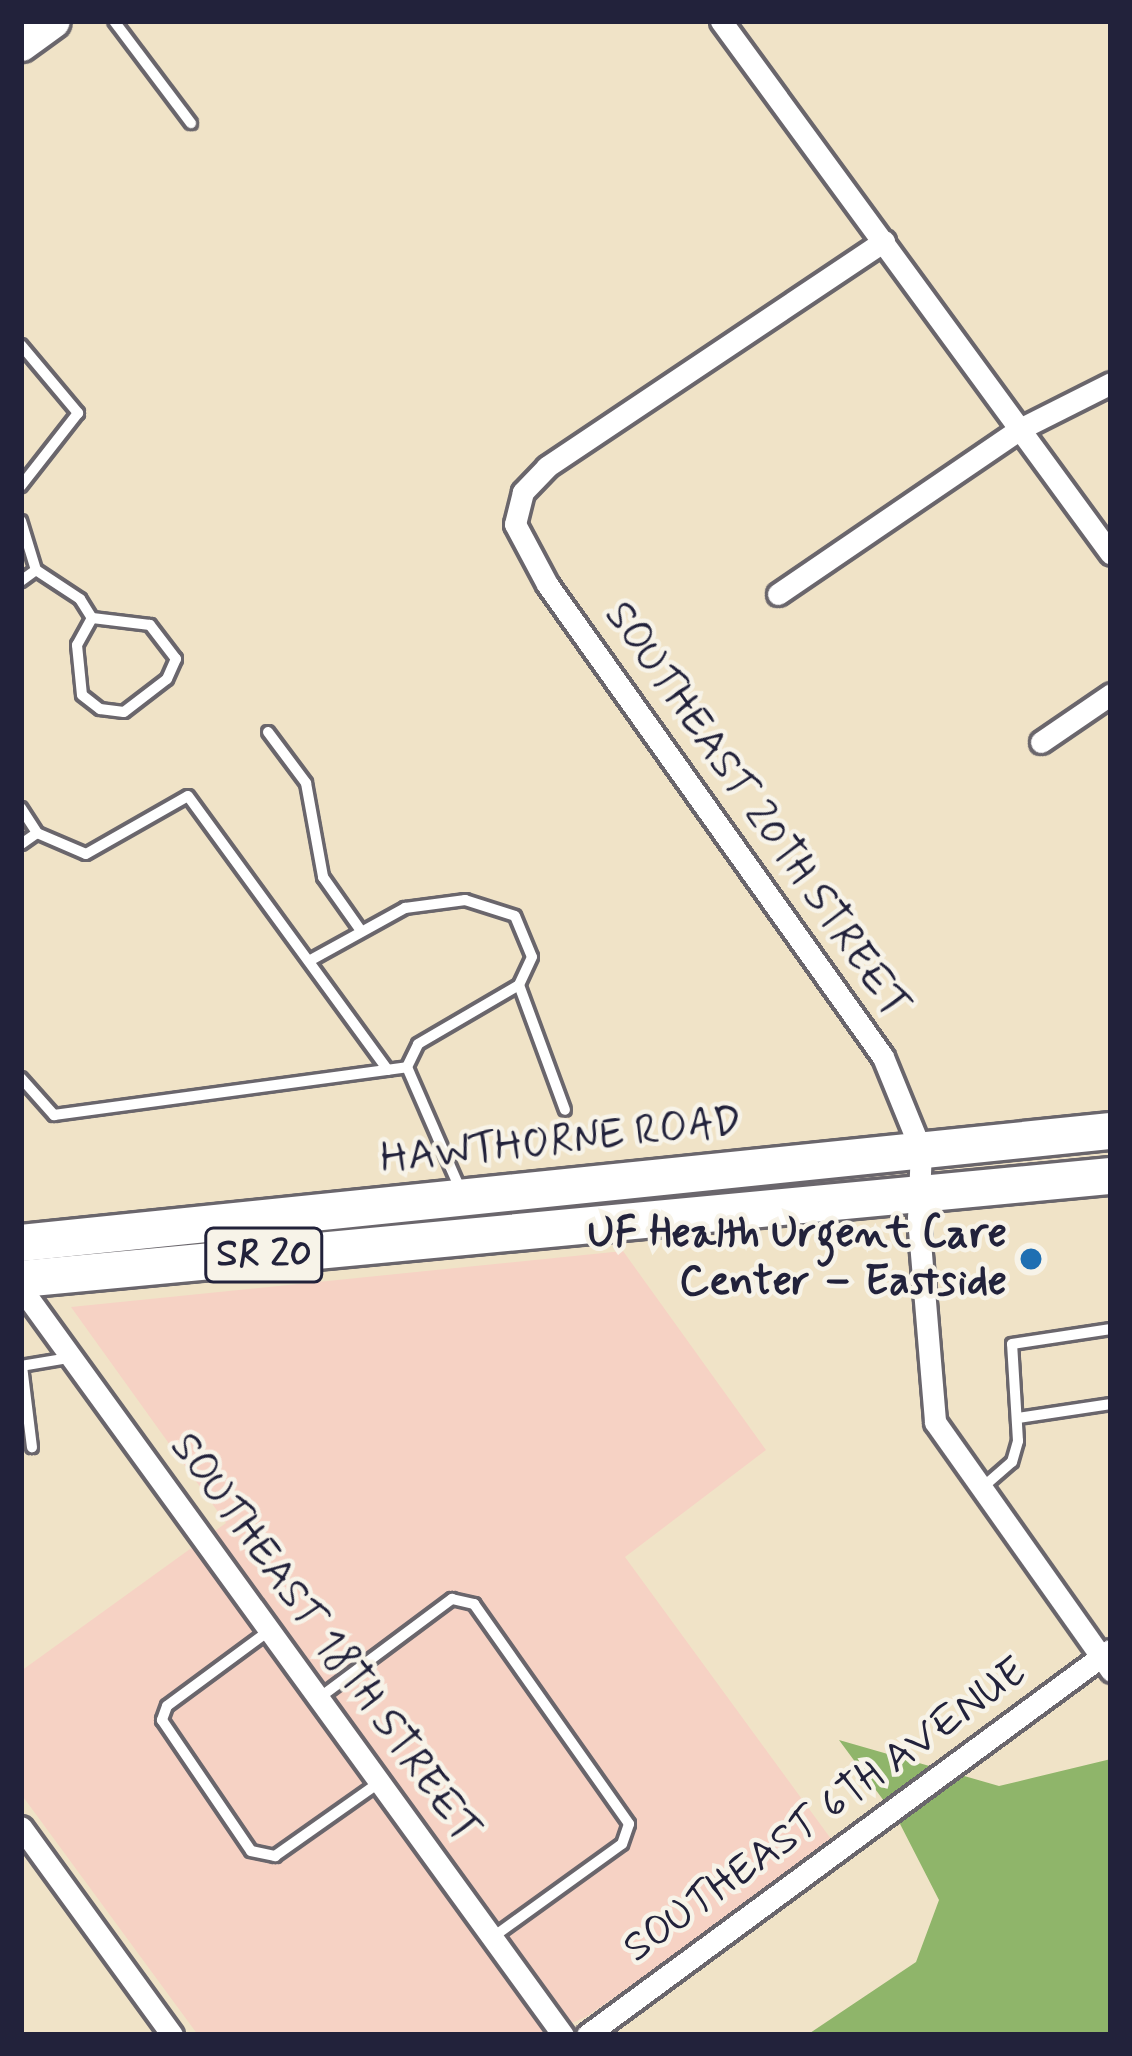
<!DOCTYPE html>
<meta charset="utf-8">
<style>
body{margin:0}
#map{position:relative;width:1132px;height:2056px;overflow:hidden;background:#f0e3c7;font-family:Mynerve,sans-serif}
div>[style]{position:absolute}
.built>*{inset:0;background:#f6d2c4}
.forest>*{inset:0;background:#8fb56a}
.roads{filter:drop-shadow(3px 0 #6a666c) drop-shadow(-3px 0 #6a666c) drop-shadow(0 3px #6a666c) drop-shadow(0 -3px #6a666c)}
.service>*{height:10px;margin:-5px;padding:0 5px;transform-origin:5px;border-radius:5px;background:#fff}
.minor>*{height:21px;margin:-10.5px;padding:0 10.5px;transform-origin:10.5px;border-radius:10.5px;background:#fff}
.primary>*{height:33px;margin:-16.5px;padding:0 16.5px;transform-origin:16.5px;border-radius:16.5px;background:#fff}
.trunk>*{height:36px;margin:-18px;padding:0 18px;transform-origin:18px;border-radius:18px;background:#fff}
.dots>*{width:33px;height:33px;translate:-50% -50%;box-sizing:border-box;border:6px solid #f7f3e8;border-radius:50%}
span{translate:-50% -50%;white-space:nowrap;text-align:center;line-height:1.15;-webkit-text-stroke:9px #f7f3e8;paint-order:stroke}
.shield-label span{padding:3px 9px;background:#f7f3e8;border:3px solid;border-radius:9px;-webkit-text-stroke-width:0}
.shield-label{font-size:39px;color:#22223b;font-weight:700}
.street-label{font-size:42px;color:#22223b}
.poi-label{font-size:42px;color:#22223b;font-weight:700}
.right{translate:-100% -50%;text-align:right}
.frame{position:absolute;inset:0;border:24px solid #22223b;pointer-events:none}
</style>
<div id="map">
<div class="built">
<i style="clip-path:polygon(623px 1251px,766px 1450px,625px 1557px,834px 1843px,586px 2017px,542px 2035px,198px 2035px,21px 1794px,21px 1671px,226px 1523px,71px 1307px)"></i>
</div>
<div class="forest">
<i style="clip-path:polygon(839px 1740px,999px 1786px,1111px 1759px,1111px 2035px,807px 2035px,916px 1962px,939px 1900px,898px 1820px)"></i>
</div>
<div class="roads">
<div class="service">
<i style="left:114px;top:21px;width:128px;rotate:53deg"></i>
<i style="left:21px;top:345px;width:89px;rotate:50deg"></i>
<i style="left:78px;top:413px;width:93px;rotate:128deg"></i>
<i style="left:21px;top:521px;width:51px;rotate:73deg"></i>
<i style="left:36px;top:570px;width:19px;rotate:144deg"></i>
<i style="left:36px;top:570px;width:53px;rotate:33.4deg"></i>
<i style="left:80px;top:599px;width:22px;rotate:58deg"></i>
<i style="left:92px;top:618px;width:31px;rotate:119deg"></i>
<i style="left:77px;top:645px;width:50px;rotate:84.3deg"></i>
<i style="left:82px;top:695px;width:23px;rotate:38deg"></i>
<i style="left:100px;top:709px;width:24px;rotate:7deg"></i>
<i style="left:124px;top:712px;width:54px;rotate:-37.5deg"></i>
<i style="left:167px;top:679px;width:22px;rotate:-66deg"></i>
<i style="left:176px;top:659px;width:43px;rotate:-127.4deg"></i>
<i style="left:150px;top:625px;width:58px;rotate:-173.1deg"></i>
<i style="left:268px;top:732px;width:64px;rotate:53.3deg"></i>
<i style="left:306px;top:783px;width:96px;rotate:79.7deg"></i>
<i style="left:323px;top:877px;width:62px;rotate:54.8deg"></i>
<i style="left:21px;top:808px;width:30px;rotate:57deg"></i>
<i style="left:37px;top:833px;width:19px;rotate:145deg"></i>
<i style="left:37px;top:833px;width:53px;rotate:23.2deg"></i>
<i style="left:86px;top:854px;width:117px;rotate:-29.6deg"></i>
<i style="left:188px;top:796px;width:339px;rotate:53.9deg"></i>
<i style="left:309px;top:961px;width:110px;rotate:-28.9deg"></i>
<i style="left:405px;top:908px;width:61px;rotate:-7.6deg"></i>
<i style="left:465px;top:900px;width:52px;rotate:17.7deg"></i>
<i style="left:515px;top:916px;width:44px;rotate:67.5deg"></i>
<i style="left:532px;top:957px;width:31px;rotate:115deg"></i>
<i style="left:519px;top:985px;width:133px;rotate:69.8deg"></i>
<i style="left:407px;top:1067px;width:25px;rotate:-64deg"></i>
<i style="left:418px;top:1044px;width:117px;rotate:-30.3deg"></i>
<i style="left:21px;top:1078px;width:50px;rotate:48.3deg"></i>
<i style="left:54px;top:1115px;width:356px;rotate:-7.7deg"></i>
<i style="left:407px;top:1067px;width:133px;rotate:66.5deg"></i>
<i style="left:21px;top:1366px;width:49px;rotate:-9.5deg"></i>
<i style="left:22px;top:1366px;width:82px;rotate:83deg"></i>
<i style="left:1018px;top:1418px;width:94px;rotate:-8.6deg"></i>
<i style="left:983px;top:1487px;width:38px;rotate:-41deg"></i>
<i style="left:1012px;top:1462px;width:22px;rotate:-74deg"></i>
<i style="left:1018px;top:1441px;width:97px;rotate:-93.5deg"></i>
<i style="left:1012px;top:1344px;width:100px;rotate:-8.6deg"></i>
<i style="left:270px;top:1630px;width:128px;rotate:143.6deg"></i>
<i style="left:167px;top:1706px;width:15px;rotate:110deg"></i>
<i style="left:162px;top:1720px;width:158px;rotate:55.8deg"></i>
<i style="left:251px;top:1851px;width:25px;rotate:12deg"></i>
<i style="left:275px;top:1856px;width:128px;rotate:-35.2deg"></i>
<i style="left:319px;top:1698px;width:166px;rotate:-36.7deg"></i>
<i style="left:452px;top:1599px;width:23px;rotate:13deg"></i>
<i style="left:474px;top:1604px;width:269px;rotate:54.8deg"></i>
<i style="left:629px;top:1824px;width:21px;rotate:109deg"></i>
<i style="left:622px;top:1844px;width:159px;rotate:144.2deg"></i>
</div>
<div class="minor">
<i style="left:721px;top:21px;width:660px;rotate:53.81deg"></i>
<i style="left:884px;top:241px;width:406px;rotate:146.2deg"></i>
<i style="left:547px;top:467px;width:35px;rotate:134deg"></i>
<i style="left:523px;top:492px;width:33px;rotate:104deg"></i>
<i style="left:515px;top:524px;width:68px;rotate:61.9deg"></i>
<i style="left:547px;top:584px;width:580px;rotate:54.61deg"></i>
<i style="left:883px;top:1057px;width:100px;rotate:67.8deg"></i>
<i style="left:921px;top:1150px;width:68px;rotate:92.5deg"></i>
<i style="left:918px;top:1218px;width:205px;rotate:85.2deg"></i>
<i style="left:935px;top:1422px;width:305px;rotate:54.7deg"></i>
<i style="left:778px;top:594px;width:293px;rotate:-34.3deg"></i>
<i style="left:1020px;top:429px;width:102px;rotate:-26.8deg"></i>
<i style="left:1041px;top:742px;width:85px;rotate:-34.4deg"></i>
<i style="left:21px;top:1288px;width:923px;rotate:54.04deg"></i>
<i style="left:21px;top:1827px;width:257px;rotate:54deg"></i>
<i style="left:587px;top:2035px;width:649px;rotate:-36.36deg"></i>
</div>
<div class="primary">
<i style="left:21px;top:44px;width:39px;rotate:-36deg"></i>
</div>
<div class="trunk">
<i style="left:21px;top:1243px;width:1096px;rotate:-5.87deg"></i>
<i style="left:21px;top:1279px;width:1095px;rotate:-5.4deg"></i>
</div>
</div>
<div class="dots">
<i style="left:1031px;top:1259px;background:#1f6fb2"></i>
</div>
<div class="shield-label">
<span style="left:264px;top:1255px">SR 20</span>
</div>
<div class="street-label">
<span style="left:756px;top:811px;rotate:55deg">SOUTHEAST 20TH STREET</span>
<span style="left:561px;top:1142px;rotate:-6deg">HAWTHORNE ROAD</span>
<span style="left:324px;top:1639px;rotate:54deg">SOUTHEAST 18TH STREET</span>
<span style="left:826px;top:1811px;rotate:-36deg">SOUTHEAST 6TH AVENUE</span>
</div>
<div class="poi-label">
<span class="right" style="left:1007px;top:1259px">UF Health Urgent Care<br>Center – Eastside</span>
</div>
<div class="frame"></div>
</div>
